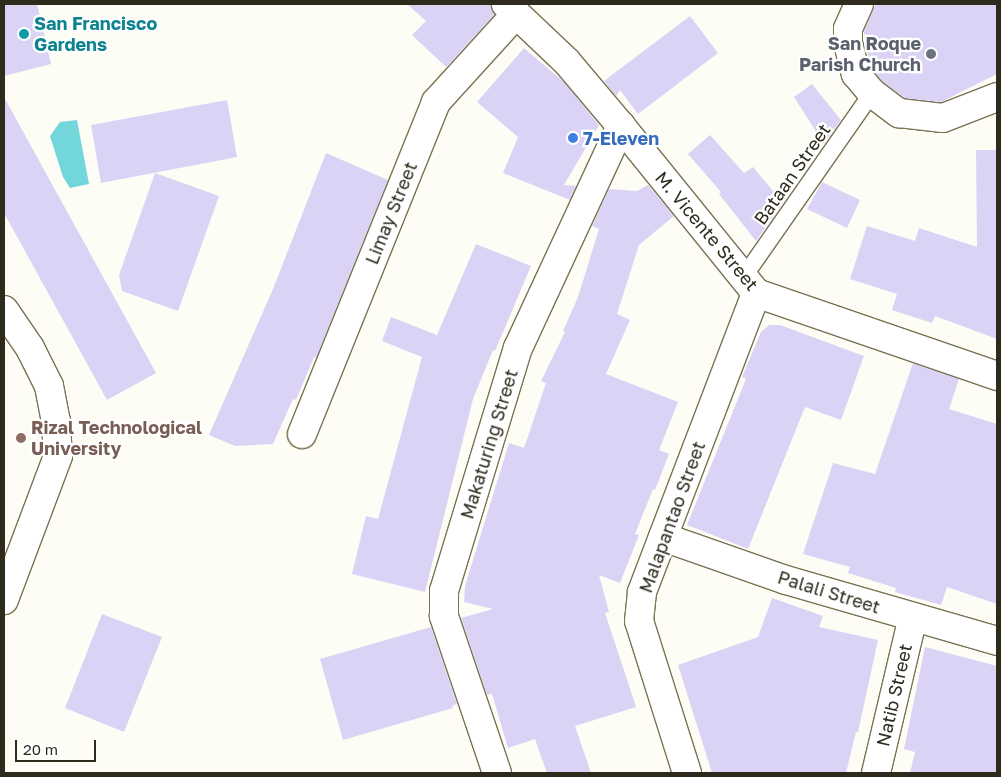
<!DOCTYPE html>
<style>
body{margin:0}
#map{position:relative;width:1001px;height:777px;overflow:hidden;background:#fdfcf5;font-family:"Golos Text",sans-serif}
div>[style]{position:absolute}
.water>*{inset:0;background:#72d6da}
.building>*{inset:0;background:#dbd3f5}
.roads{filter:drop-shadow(1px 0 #7a7252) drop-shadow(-1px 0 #7a7252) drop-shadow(0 1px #7a7252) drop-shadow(0 -1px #7a7252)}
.lane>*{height:16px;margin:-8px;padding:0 8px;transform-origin:8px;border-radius:8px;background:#fff}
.street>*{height:28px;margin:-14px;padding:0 14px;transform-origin:14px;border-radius:14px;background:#fff}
.secondary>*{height:28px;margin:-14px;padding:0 14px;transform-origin:14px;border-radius:14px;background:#fff}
.dots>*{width:14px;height:14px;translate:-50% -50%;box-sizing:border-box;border:2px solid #fff;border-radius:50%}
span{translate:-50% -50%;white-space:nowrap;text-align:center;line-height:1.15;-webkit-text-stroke:4.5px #fff;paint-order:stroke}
.culture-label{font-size:18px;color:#0d838f;font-weight:700}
.left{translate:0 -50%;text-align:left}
.worship-label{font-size:18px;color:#5b616d;font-weight:700}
.right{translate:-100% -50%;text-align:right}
.shop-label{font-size:18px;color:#366cbe;font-weight:700}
.street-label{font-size:18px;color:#2e2b1d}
.education-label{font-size:18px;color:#785e54;font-weight:700}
.frame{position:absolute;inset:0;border:5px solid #2e2b1d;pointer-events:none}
.scale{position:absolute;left:15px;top:740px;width:81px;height:22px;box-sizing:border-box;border:2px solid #2e2b1d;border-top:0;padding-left:6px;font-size:15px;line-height:18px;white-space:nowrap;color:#2e2b1d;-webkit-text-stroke:4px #fff;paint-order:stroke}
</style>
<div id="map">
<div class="water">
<i style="clip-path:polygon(77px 120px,89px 184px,70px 188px,63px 177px,50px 136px,60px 122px)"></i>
</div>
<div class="building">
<i style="clip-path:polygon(4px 4px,37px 4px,51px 64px,4px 76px)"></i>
<i style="clip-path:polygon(407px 4px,491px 4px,495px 14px,446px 67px,412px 35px,426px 21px)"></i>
<i style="clip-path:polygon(876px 4px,997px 4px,997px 74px,941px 102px,905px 98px,883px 82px,870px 67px,864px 32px)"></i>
<i style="clip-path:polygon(690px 16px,718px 53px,638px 114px,620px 90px,616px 96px,604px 81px)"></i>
<i style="clip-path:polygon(524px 48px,564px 82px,599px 125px,564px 185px,576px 186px,570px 200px,503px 173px,518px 137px,477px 102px)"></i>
<i style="clip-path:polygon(812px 84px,841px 120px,824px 144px,794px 97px)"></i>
<i style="clip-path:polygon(4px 97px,156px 373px,107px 400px,4px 213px)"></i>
<i style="clip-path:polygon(227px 100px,237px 157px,101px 183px,91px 125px)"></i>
<i style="clip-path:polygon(710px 135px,744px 173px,753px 167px,783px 203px,756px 241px,719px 194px,721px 192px,688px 154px)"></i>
<i style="clip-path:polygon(976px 150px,997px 150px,997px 339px,935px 316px,932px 323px,892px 310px,897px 294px,850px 279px,867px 226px,915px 241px,919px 228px,977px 247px)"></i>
<i style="clip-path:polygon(326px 153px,388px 180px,316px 358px,314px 357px,296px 400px,293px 399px,273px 444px,235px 446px,209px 435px,273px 289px)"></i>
<i style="clip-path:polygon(155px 173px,219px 196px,178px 311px,122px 291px,119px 275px)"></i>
<i style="clip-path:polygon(822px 182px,860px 200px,847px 228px,807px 209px)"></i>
<i style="clip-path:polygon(648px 185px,674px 216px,639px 245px,617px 314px,630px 320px,606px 374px,678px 402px,659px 450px,669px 454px,655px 490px,653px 489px,635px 534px,639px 535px,620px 583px,599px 575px,609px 612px,605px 613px,636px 707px,575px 726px,591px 773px,547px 773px,535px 739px,508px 748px,492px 694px,487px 695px,461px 618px,493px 609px,464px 602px,465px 586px,509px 443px,524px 448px,546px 383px,541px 381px,565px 332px,563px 331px,578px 297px,599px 229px,592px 226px,609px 189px,637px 191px)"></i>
<i style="clip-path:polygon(476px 244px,531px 266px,495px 351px,493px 350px,473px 399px,425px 592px,352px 574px,366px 516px,378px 519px,422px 357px,382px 341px,391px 317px,437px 335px)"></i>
<i style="clip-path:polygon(769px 325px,780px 325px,864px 356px,841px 420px,805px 407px,748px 549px,687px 525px,746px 379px,742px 377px,761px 332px)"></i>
<i style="clip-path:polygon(913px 363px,959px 379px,949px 409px,997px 424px,997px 604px,947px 587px,941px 605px,895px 592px,896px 588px,848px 573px,850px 567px,803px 554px,833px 463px,875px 474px)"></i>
<i style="clip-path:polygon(772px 598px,823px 616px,819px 627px,878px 640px,858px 732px,856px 732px,846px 773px,712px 773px,678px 665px,758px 637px)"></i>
<i style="clip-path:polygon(102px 614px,162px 637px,124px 732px,65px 708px)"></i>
<i style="clip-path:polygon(431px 627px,457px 704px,452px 706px,453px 708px,343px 740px,320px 659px)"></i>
<i style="clip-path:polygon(925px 647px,997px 666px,997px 773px,910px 773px,915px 752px,904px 749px)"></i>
</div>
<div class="roads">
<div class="lane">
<i style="left:743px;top:278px;width:226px;rotate:-55.1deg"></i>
</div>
<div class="street">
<i style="left:859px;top:4px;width:27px;rotate:114deg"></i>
<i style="left:848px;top:29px;width:14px;rotate:90deg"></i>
<i style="left:848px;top:43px;width:32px;rotate:76deg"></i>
<i style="left:856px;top:74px;width:25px;rotate:50deg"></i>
<i style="left:872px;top:93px;width:34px;rotate:37deg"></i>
<i style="left:899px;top:113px;width:44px;rotate:6.5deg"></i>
<i style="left:943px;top:118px;width:58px;rotate:-21.3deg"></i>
<i style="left:621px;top:126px;width:215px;rotate:51deg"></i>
<i style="left:756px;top:293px;width:255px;rotate:19deg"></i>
<i style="left:4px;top:310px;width:46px;rotate:55.6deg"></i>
<i style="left:30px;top:348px;width:42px;rotate:63.4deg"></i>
<i style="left:49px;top:386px;width:36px;rotate:79deg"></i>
<i style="left:56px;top:421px;width:35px;rotate:87deg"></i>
<i style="left:58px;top:456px;width:154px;rotate:110.6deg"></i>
<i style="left:302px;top:434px;width:358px;rotate:-68deg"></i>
<i style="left:436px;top:102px;width:119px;rotate:-47.7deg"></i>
<i style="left:663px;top:537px;width:130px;rotate:19.3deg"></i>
<i style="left:786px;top:580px;width:220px;rotate:16.1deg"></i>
<i style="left:687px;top:773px;width:159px;rotate:-107.5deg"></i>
<i style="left:639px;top:621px;width:29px;rotate:-84deg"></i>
<i style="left:642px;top:592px;width:320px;rotate:-69.1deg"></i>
<i style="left:876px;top:773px;width:160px;rotate:-76.7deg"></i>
</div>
<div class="secondary">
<i style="left:497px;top:773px;width:166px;rotate:-108.7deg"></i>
<i style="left:444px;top:616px;width:25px;rotate:-90deg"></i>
<i style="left:444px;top:591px;width:254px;rotate:-73.1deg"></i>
<i style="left:518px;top:348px;width:245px;rotate:-65.1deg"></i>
<i style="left:621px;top:126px;width:85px;rotate:-130.2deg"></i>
<i style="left:566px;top:61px;width:83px;rotate:-136.5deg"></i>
</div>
</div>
<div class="dots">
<i style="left:24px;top:34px;background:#0f9aa8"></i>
<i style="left:931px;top:54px;background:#6b7280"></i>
<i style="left:573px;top:138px;background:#3f7fe0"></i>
<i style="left:21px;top:438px;background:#8d6e63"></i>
</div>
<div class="culture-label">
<span class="left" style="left:34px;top:34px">San Francisco<br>Gardens</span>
</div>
<div class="worship-label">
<span class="right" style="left:921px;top:54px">San Roque<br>Parish Church</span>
</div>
<div class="shop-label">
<span class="left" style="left:583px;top:138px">7-Eleven</span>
</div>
<div class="street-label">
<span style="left:792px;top:174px;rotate:-55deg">Bataan Street</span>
<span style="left:391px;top:213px;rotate:-68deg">Limay Street</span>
<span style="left:707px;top:231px;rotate:50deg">M. Vicente Street</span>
<span style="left:489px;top:444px;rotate:-73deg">Makaturing Street</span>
<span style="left:672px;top:517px;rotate:-70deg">Malapantao Street</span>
<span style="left:829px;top:592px;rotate:17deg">Palali Street</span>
<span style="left:894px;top:695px;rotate:-77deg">Natib Street</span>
</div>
<div class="education-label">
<span class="left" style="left:31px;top:438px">Rizal Technological<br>University</span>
</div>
<div class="frame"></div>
<div class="scale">20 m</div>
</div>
